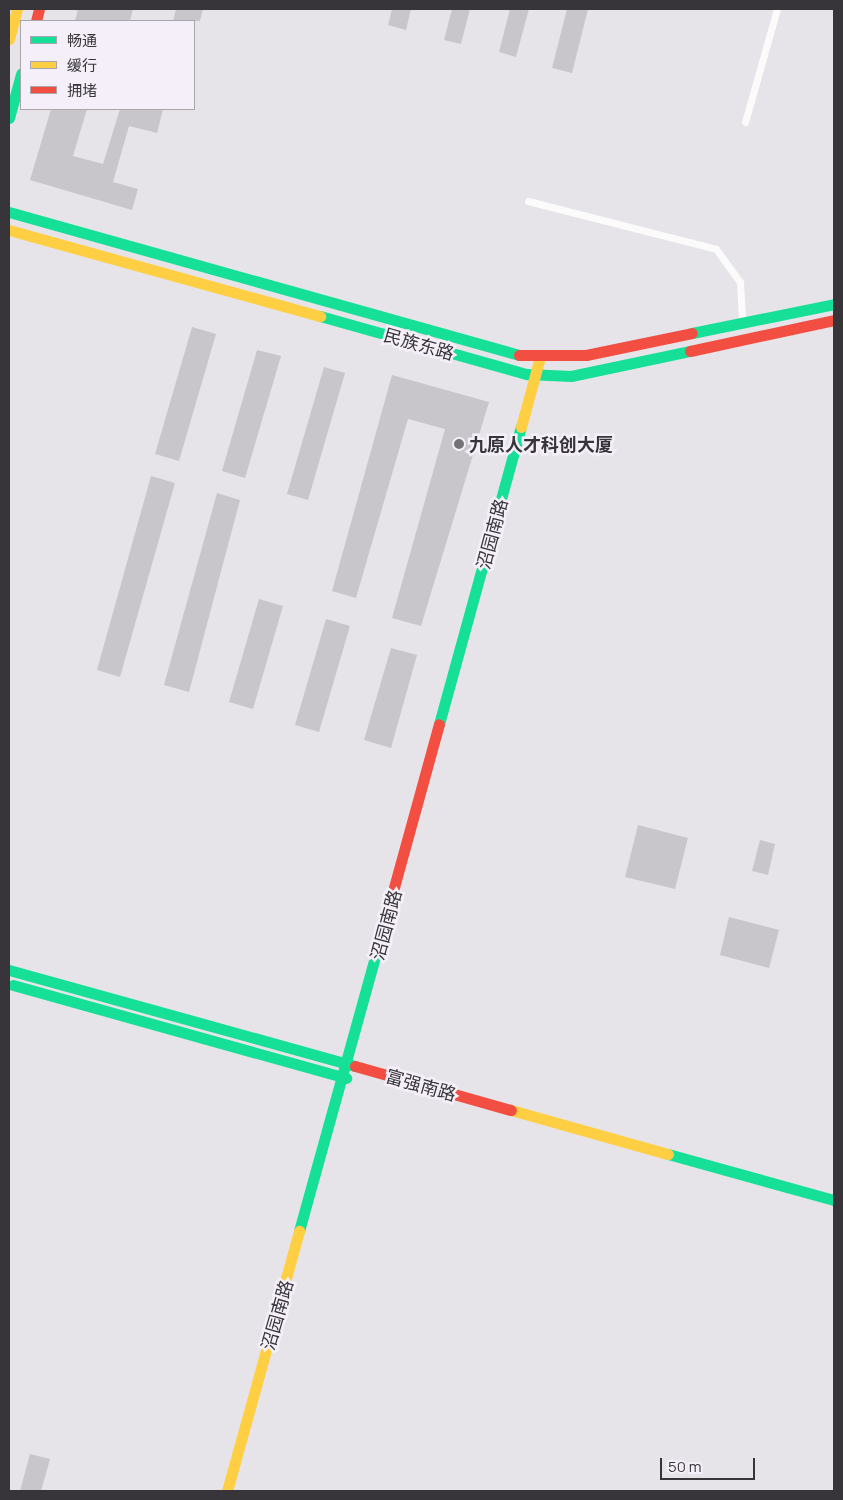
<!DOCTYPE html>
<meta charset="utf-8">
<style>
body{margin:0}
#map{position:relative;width:843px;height:1500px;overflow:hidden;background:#e7e4e9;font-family:Manrope,"Noto Sans SC",sans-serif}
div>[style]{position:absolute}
.building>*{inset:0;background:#c8c6ca}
.lane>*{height:7px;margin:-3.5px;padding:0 3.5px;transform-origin:3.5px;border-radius:3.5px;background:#fbfbfc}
.fast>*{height:11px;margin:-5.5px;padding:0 5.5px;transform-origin:5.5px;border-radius:5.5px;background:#16e098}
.slow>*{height:11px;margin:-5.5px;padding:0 5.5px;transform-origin:5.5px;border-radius:5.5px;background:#ffcf43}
.jam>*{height:11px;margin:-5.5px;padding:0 5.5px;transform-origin:5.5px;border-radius:5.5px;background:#f24e42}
.dots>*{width:14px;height:14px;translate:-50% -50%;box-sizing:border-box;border:2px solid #f4eff8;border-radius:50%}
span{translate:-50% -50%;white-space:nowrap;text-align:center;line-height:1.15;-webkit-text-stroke:5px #f4eff8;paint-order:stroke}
.street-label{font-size:18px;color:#373539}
.poi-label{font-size:18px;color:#373539;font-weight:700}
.left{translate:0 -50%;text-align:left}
.frame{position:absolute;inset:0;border:10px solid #373539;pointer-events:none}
.legend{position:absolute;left:20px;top:20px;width:175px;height:90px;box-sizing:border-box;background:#f4eff8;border:1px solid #a8a5ac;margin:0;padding:6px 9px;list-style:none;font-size:15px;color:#373539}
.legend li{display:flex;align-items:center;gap:10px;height:25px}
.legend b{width:25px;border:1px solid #a8a5ac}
.scale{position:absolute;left:660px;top:1458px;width:95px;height:22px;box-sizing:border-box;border:2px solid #373539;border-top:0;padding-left:6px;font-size:15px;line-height:18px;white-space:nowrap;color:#373539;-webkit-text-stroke:4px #f4eff8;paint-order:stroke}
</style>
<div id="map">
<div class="building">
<i style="clip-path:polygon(78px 9px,133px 9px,130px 21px,75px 21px)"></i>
<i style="clip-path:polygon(176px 9px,203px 9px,200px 21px,173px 21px)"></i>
<i style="clip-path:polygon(392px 9px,411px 9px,406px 30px,388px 25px)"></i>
<i style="clip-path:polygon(452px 9px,470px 9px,461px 44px,444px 40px)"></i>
<i style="clip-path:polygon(510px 9px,529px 9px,516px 57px,499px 52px)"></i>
<i style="clip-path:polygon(567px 9px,588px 9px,572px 73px,552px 68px)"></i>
<i style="clip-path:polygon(51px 109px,87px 109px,73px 156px,103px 164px,120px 109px,163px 109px,157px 133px,129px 126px,113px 182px,138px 189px,132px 210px,30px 180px)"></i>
<i style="clip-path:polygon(192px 327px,216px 334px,179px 461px,155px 454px)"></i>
<i style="clip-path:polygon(257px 350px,281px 356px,245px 478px,222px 471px)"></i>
<i style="clip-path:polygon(324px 367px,345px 373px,308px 500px,287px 494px)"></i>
<i style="clip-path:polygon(392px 375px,489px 402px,421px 626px,392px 618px,445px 429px,408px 419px,356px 598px,332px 591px)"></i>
<i style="clip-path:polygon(151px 476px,175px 483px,120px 677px,97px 670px)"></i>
<i style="clip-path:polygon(217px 493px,240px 500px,189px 692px,164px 685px)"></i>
<i style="clip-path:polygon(259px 599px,283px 606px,253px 709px,229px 702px)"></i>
<i style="clip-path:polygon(326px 619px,350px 626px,319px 732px,295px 725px)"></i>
<i style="clip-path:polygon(391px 648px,417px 655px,391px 748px,364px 740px)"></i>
<i style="clip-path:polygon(638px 825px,688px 838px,675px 889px,625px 877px)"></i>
<i style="clip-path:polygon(760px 840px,775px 844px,768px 875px,752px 871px)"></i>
<i style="clip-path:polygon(729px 917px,779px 930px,769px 968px,720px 955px)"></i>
<i style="clip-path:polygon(30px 1454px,50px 1459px,41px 1491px,20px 1491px)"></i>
</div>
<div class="lane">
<i style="left:745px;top:122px;width:117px;rotate:-74.2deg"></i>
<i style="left:528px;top:201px;width:194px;rotate:14.3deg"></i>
<i style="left:716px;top:249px;width:41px;rotate:54deg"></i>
<i style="left:740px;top:282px;width:38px;rotate:87deg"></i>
</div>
<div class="fast">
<i style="left:9px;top:118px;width:46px;rotate:-74.7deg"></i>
<i style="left:9px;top:212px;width:530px;rotate:15.66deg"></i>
<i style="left:320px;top:316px;width:215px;rotate:15.7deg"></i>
<i style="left:527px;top:374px;width:44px;rotate:2.6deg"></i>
<i style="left:571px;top:376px;width:122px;rotate:-11.9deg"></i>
<i style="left:692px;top:333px;width:145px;rotate:-11.5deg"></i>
<i style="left:439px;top:724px;width:308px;rotate:-74.6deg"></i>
<i style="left:9px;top:970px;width:359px;rotate:15.5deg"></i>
<i style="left:13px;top:985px;width:346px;rotate:15.6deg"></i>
<i style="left:668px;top:1154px;width:172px;rotate:15.5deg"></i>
<i style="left:299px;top:1231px;width:323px;rotate:-74.5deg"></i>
</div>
<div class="slow">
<i style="left:9px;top:39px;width:31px;rotate:-75deg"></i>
<i style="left:9px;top:230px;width:323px;rotate:15.5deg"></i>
<i style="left:521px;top:427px;width:73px;rotate:-74.8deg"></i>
<i style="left:511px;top:1110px;width:163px;rotate:15.7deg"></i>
<i style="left:227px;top:1491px;width:270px;rotate:-74.5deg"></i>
</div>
<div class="jam">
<i style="left:36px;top:21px;width:12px;rotate:-76deg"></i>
<i style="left:690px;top:351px;width:147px;rotate:-12.1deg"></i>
<i style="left:519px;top:355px;width:67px"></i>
<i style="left:586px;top:355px;width:108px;rotate:-11.7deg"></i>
<i style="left:385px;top:920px;width:203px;rotate:-74.6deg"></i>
<i style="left:355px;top:1066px;width:162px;rotate:15.8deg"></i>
</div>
<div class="dots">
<i style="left:459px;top:444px;background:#757277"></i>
</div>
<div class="street-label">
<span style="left:419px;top:344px;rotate:16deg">民族东路</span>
<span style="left:492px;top:534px;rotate:-75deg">沼园南路</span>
<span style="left:386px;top:925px;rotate:-75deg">沼园南路</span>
<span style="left:421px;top:1085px;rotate:16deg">富强南路</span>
<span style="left:277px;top:1315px;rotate:-74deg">沼园南路</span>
</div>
<div class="poi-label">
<span class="left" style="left:469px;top:444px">九原人才科创大厦</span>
</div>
<div class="frame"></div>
<ul class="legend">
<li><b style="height:6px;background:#16e098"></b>畅通</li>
<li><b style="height:6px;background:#ffcf43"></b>缓行</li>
<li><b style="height:6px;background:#f24e42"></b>拥堵</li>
</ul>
<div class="scale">50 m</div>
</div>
